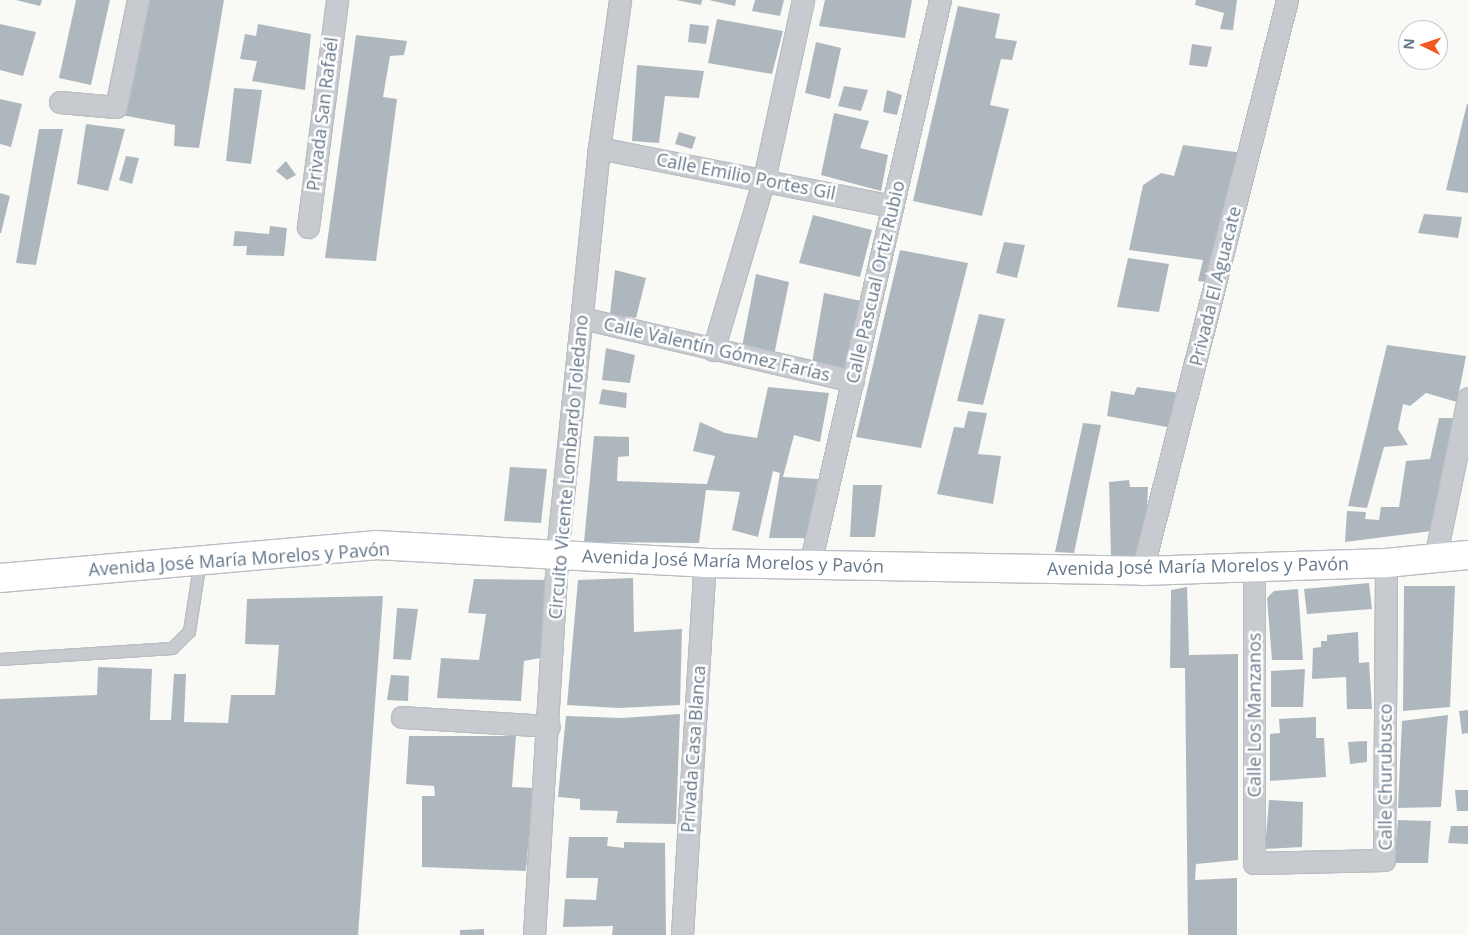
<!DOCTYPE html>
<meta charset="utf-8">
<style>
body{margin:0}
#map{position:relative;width:1468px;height:935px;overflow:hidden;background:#f9f9f6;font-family:"Open Sans",sans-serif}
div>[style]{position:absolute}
.building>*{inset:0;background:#afb7be}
.roads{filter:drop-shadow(1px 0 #b9bec3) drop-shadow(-1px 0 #b9bec3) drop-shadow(0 1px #b9bec3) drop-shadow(0 -1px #b9bec3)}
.service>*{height:11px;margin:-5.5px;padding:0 5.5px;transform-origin:5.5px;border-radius:5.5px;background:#c7cbcf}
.minor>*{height:21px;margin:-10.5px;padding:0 10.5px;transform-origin:10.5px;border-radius:10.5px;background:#c7cbcf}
.secondary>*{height:28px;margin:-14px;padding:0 14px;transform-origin:14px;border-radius:14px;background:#fff}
span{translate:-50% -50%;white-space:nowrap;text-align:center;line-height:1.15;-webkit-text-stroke:5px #fff;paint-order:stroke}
.street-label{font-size:18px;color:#66788a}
.north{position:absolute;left:1398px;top:20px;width:50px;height:50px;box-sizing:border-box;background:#fff;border:1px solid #c2c9d0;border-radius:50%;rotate:274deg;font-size:14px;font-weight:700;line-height:20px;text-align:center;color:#66788a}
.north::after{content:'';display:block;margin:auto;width:18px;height:22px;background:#f05a1f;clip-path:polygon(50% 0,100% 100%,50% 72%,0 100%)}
</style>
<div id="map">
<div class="building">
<i style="clip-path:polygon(16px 0,42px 0,40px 6px)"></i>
<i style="clip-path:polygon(76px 0,110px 0,91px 85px,59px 78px)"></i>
<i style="clip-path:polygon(141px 0,224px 0,199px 148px,174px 146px,175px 125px,116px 114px)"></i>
<i style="clip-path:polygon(676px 0,702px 0,701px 5px)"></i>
<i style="clip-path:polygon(709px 0,736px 0,735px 6px)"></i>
<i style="clip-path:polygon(755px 0,784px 0,780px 16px,752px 11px)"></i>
<i style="clip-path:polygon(825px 0,912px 0,905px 38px,819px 26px)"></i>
<i style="clip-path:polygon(1196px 0,1237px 0,1233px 30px,1220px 29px,1224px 13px,1195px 5px)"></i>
<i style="clip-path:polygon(958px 6px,1000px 14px,995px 38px,1017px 41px,1012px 60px,1001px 59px,990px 105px,1009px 109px,982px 216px,913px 201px)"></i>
<i style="clip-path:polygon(717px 19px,783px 31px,772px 74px,708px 63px)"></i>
<i style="clip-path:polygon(0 24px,36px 32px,23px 76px,0 70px)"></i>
<i style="clip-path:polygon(258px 24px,311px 34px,305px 90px,252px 81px,257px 61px,240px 59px,245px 34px,256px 36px)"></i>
<i style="clip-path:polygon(690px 24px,709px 26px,706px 44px,688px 42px)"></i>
<i style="clip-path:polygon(356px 35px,407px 41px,404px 55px,390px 56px,383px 97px,397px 99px,376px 261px,325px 258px)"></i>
<i style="clip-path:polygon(816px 42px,841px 48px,830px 99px,805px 93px)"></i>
<i style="clip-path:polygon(1192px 44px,1212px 47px,1207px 67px,1189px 65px)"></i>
<i style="clip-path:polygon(637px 65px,704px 71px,699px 98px,665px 96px,659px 143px,632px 141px)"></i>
<i style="clip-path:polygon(844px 86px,868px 90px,861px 111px,838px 106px)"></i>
<i style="clip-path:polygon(234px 88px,262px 90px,251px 164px,226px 161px)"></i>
<i style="clip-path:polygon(887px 90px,902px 95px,897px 115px,883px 112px)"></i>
<i style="clip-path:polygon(0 99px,22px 104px,11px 147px,0 144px)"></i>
<i style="clip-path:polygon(1467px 104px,1468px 104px,1468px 193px,1446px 190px)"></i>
<i style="clip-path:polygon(834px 113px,869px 121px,860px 148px,888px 155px,881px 191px,821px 175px)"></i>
<i style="clip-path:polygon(86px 124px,125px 129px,108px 191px,77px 184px)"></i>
<i style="clip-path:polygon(39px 129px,63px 129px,36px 265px,16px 263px)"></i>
<i style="clip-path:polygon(679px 132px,696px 137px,692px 149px,675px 144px)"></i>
<i style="clip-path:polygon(1183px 145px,1243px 153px,1214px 283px,1198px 281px,1203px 260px,1129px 250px,1143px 185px,1161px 173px,1174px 176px)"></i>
<i style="clip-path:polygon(126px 156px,139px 158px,132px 184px,119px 180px)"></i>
<i style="clip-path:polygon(286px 161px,296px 175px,287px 180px,276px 171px)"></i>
<i style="clip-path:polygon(0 193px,10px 196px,1px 233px,0 233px)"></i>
<i style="clip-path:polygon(1424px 214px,1462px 217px,1458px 238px,1418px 233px)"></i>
<i style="clip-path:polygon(813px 215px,872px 230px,860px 277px,799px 263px)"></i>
<i style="clip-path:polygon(270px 226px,287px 228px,284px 256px,246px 255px,247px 246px,233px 246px,235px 231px,269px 234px)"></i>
<i style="clip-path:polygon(1004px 242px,1025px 245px,1017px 278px,996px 273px)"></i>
<i style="clip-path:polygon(900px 250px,968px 263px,921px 448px,856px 437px)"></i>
<i style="clip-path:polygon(1128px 258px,1169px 264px,1159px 312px,1117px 307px)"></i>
<i style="clip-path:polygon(615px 270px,646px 278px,636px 318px,610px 314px)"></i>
<i style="clip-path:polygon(756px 274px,789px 282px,773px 360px,741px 352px)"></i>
<i style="clip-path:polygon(824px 293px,861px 301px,848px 375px,811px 369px)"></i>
<i style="clip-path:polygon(979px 314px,1005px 319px,983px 405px,957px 401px)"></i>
<i style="clip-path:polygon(1387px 345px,1466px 356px,1457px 402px,1426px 393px,1410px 406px,1403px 404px,1398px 429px,1408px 445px,1384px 447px,1367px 508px,1348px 506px)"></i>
<i style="clip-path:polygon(606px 348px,635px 355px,630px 383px,602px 380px)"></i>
<i style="clip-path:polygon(768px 387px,829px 393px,820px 442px,794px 435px,783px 477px,818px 479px,806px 538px,769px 538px,780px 473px,773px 471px,758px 537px,732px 530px,740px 492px,706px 490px,699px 543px,584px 542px,594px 436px,629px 437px,629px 456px,618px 457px,617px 481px,707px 484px,715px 456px,693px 451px,700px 422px,725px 433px,757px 438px)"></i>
<i style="clip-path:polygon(1137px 387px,1180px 393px,1172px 428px,1107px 416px,1111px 391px,1134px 395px)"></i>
<i style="clip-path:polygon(602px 389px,627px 393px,626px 408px,599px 404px)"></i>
<i style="clip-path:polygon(968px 411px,987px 413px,978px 454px,1001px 456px,993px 504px,937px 494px,954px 427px,964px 428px)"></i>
<i style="clip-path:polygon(1439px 418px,1453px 418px,1432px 531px,1345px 542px,1347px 511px,1366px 512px,1365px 519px,1379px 520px,1381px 507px,1399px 507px,1406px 461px,1430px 459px)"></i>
<i style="clip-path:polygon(1083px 423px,1101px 425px,1074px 553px,1055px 552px)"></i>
<i style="clip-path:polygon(510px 467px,547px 469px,541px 523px,504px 521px)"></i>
<i style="clip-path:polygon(1129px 480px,1130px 487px,1148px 487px,1145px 556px,1111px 556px,1109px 482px)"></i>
<i style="clip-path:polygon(853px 485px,882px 485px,875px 537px,850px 537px)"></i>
<i style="clip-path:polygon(633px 578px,634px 632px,682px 629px,680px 705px,619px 708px,567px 705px,578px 580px)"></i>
<i style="clip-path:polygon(474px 579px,550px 580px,540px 658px,524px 661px,521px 701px,437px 698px,441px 658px,479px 660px,486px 614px,468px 613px)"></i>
<i style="clip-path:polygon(1369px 583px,1372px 609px,1307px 614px,1304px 589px)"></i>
<i style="clip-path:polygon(1404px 586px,1455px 586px,1450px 707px,1403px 711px)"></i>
<i style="clip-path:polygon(1187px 587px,1189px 655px,1238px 654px,1238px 860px,1196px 864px,1195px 880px,1237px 878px,1237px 935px,1188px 935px,1185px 668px,1170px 668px,1171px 590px)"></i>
<i style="clip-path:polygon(1298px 589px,1303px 660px,1272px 660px,1267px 598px,1274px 591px)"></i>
<i style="clip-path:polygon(383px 596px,358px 935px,0 935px,0 699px,97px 695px,98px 667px,152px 669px,150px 720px,171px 720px,174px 674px,186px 674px,184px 722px,228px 723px,231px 695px,275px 695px,279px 645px,245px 644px,247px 599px)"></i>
<i style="clip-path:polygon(397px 608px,418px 609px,411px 660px,393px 659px)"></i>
<i style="clip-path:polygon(1358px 632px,1359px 663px,1369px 662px,1372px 709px,1347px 709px,1346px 677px,1312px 679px,1313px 648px,1321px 647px,1321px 641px,1327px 641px,1327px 635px)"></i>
<i style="clip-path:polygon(1305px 669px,1303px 707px,1271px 707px,1271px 671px)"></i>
<i style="clip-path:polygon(391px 675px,409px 676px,408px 701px,387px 700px)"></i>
<i style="clip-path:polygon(1468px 710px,1468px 733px,1462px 734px,1459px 711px)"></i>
<i style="clip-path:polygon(680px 714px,676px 824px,616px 823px,618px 811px,580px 810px,580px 799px,558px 797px,566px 716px,622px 718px)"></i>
<i style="clip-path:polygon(1448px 715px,1441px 807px,1398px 808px,1402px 721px)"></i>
<i style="clip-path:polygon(1316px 717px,1316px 738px,1324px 738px,1326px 777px,1270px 781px,1270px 734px,1280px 733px,1279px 719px)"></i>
<i style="clip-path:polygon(409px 736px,516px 736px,512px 787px,533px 788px,526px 871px,422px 867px,422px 796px,435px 796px,434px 786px,406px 784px)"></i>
<i style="clip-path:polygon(1367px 741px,1367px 762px,1350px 764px,1348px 742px)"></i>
<i style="clip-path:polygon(1455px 790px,1468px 790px,1468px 811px,1457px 811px)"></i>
<i style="clip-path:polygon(1269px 800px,1303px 802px,1302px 847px,1265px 849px)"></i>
<i style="clip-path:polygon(1398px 820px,1431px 821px,1428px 863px,1394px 863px)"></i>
<i style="clip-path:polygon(1451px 826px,1468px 826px,1468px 844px,1448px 843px)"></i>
<i style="clip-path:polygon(569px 837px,608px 837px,607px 846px,624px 848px,624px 842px,665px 843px,666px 935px,612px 935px,613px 926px,563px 927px,565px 899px,596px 900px,598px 878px,566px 878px)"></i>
<i style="clip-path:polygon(484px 929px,484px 935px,460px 935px,460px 930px)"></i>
</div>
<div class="roads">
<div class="service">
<i style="left:0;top:659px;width:172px;rotate:-3.7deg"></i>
<i style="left:172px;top:648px;width:24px;rotate:-45deg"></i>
<i style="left:189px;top:631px;width:72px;rotate:-81.2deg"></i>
</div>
<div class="minor">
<i style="left:60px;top:102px;width:56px;rotate:5.1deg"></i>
<i style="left:116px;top:107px;width:109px;rotate:-78.4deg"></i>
<i style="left:599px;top:148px;width:299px;rotate:11.2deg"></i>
<i style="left:308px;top:227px;width:229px;rotate:-82.7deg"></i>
<i style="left:582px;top:318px;width:278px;rotate:13.1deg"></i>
<i style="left:713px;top:350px;width:178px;rotate:-73.4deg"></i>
<i style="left:764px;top:179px;width:183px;rotate:-77.7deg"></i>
<i style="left:1435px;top:558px;width:163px;rotate:-78.3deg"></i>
<i style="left:810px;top:564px;width:579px;rotate:-77.02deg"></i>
<i style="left:1254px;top:567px;width:296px;rotate:90deg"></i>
<i style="left:1254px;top:863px;width:130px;rotate:-1.3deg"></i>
<i style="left:1384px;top:860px;width:297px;rotate:-89.6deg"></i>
<i style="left:1142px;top:571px;width:589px;rotate:-75.75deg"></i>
<i style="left:402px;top:717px;width:147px;rotate:3.5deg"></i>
<i style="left:534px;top:935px;width:382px;rotate:-86.5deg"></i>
<i style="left:557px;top:554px;width:408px;rotate:-84.1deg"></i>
<i style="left:599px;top:148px;width:149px;rotate:-81.9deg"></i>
<i style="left:682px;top:935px;width:373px;rotate:-86.5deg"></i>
</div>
<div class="secondary">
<i style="left:0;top:578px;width:376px;rotate:-5deg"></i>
<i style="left:375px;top:545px;width:330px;rotate:3.1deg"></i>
<i style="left:705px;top:563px;width:437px;rotate:1deg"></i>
<i style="left:1142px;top:571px;width:244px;rotate:-1.9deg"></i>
<i style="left:1386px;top:563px;width:82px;rotate:-5.6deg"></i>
</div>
</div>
<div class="street-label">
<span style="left:322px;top:114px;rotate:-83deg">Privada San Rafaél</span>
<span style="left:746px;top:176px;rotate:11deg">Calle Emilio Portes Gil</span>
<span style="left:875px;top:282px;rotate:-77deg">Calle Pascual Ortiz Rubio</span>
<span style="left:1215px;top:286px;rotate:-76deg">Privada El Aguacate</span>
<span style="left:717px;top:349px;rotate:13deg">Calle Valentín Gómez Farías</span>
<span style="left:568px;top:467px;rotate:-85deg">Circuito Vicente Lombardo Toledano</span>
<span style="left:239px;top:559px;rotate:-4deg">Avenida José María Morelos y Pavón</span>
<span style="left:733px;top:561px;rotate:2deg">Avenida José María Morelos y Pavón</span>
<span style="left:1198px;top:566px;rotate:-1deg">Avenida José María Morelos y Pavón</span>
<span style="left:1254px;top:715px;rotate:-90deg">Calle Los Manzanos</span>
<span style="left:693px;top:749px;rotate:-86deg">Privada Casa Blanca</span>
<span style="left:1385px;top:777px;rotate:-90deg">Calle Churubusco</span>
</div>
<div class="north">N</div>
</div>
